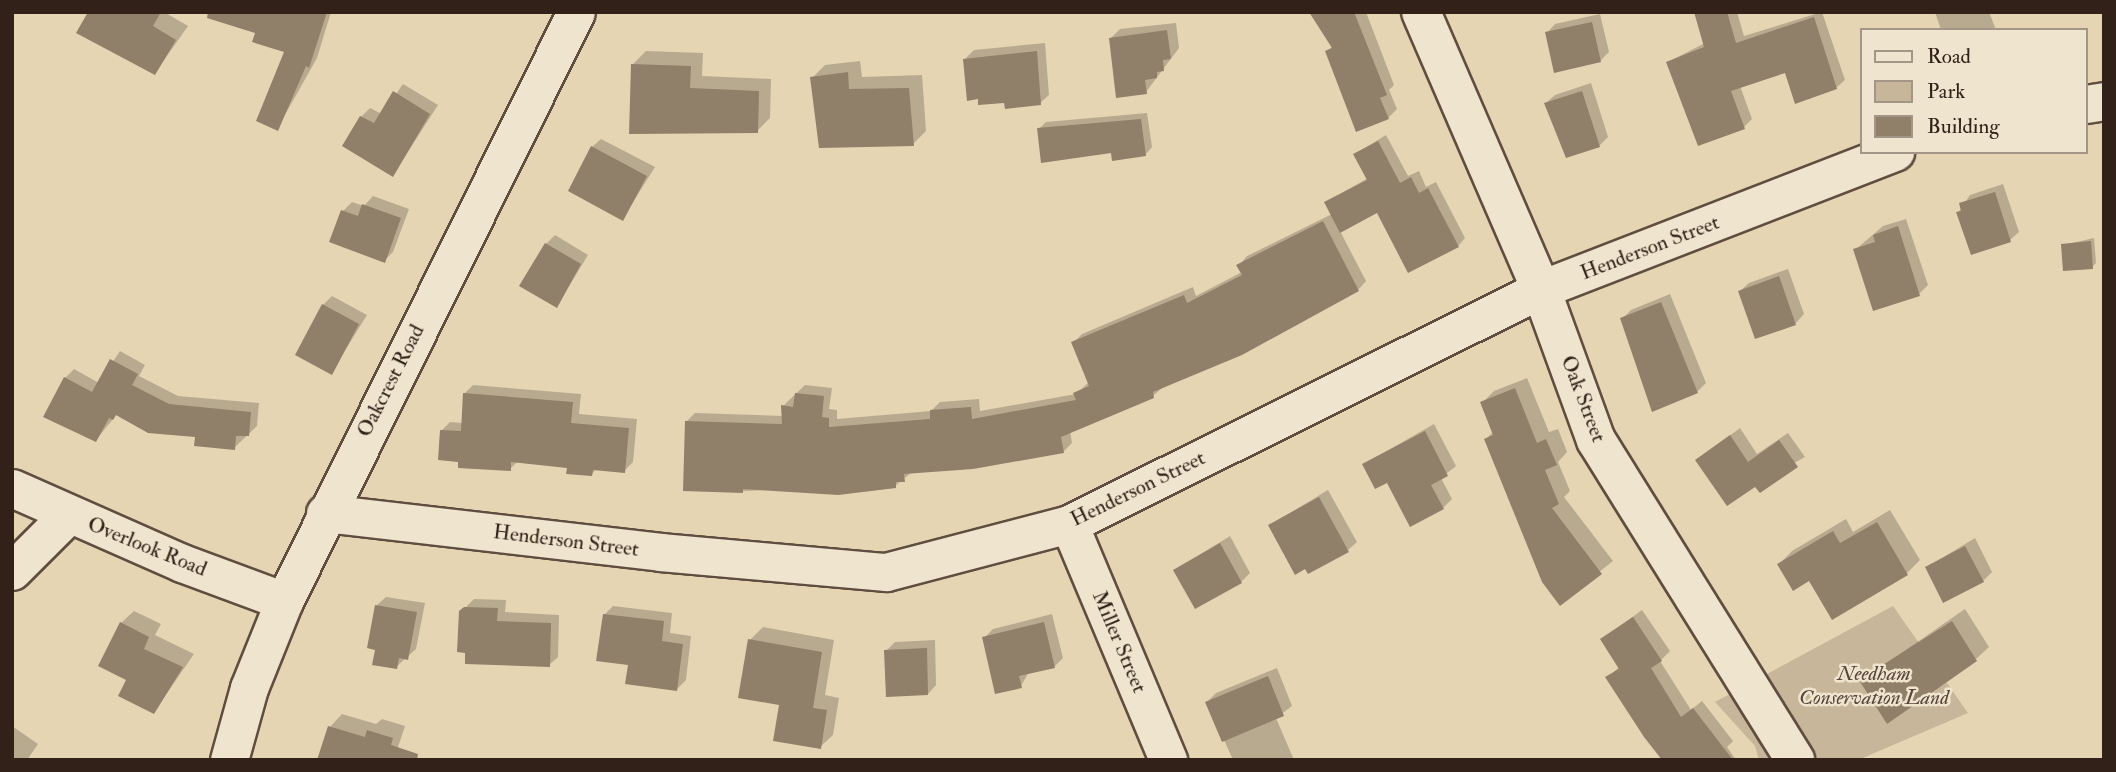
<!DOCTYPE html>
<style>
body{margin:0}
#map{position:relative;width:2116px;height:772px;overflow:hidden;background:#e6d5b3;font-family:"IM FELL Double Pica",serif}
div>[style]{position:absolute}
.green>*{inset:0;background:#c7b699}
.shadow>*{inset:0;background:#0003}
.building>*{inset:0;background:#907f69}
.roads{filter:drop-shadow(2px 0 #5f4e40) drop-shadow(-2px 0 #5f4e40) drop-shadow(0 2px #5f4e40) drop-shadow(0 -2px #5f4e40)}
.street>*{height:37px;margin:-18.5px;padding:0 18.5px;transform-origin:18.5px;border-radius:18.5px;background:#efe4ce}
.secondary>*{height:38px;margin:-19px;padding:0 19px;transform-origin:19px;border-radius:19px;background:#efe4ce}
span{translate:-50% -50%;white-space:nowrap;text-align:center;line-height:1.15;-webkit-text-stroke:5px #efe4ce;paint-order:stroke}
.street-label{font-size:21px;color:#322119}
.park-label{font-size:21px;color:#574639;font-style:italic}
.frame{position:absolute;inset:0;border:14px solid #322119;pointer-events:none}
.legend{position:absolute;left:1860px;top:28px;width:228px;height:126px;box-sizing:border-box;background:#efe4ce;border:2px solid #a39686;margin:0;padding:9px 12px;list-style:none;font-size:21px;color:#322119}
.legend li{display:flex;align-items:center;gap:14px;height:35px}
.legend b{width:35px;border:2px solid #a39686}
</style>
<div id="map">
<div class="green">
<i style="clip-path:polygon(1893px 606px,1968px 713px,1858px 760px,1759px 760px,1755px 746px,1715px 702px)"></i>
</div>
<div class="shadow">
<i style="clip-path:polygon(90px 12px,164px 12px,188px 26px,155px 73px)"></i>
<i style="clip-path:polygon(244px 12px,331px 12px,317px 58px,277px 129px,287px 51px,258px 32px)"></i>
<i style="clip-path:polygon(1312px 12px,1366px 12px,1394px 85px,1389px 90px,1397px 109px,1388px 118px,1327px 51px,1333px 46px)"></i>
<i style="clip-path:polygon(1702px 12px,1737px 12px,1744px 36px,1822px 12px,1845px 80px,1836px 88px,1786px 71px,1740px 86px,1752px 119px,1744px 127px,1668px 62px,1705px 43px)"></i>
<i style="clip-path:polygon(1935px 12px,1989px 12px,1996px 30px,1941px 30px)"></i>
<i style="clip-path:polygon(1600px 14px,1609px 52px,1600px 61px,1547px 33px,1555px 24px)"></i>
<i style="clip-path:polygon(1176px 23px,1179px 48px,1146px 92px,1111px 38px,1120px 29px)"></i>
<i style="clip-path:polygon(1045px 43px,1049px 95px,1040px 103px,1006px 101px,965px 59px,974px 50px)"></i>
<i style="clip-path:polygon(646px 51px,703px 53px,702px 76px,771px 79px,770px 118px,757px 131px,633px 64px)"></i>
<i style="clip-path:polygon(860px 61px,862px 77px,922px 75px,926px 131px,913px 144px,812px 78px,825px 65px)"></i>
<i style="clip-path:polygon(1591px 83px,1608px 137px,1600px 145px,1567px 155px,1546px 103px,1555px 95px)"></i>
<i style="clip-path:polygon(403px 84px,438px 105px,393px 175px,361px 117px,370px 108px,382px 114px)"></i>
<i style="clip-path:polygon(1147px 113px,1152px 147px,1146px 154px,1113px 151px,1039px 129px,1046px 122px)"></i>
<i style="clip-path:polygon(1386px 135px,1408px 176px,1419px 171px,1426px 187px,1436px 182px,1465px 238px,1458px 246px,1378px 211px,1340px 231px,1366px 281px,1358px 290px,1162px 388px,1153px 396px,1070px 431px,1072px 443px,1063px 452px,912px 472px,895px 486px,742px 491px,686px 422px,695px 413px,783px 416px,783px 406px,805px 385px,832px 388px,829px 409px,837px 410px,837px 419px,931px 411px,940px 402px,979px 399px,980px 411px,1076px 394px,1089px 382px,1073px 343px,1082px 334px,1193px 287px,1196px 296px,1242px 272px,1239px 265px,1247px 256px,1332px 214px,1326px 202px,1368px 178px,1355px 154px)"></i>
<i style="clip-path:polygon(601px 139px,655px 167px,623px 218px,592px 147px)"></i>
<i style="clip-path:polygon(2003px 184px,2019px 232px,2010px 240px,1958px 213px,1970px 195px)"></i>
<i style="clip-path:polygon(373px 196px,409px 209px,393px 252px,384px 261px,332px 241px,343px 211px,352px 202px,364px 206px)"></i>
<i style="clip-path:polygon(1906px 219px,1928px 285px,1919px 294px,1855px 250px,1883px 226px)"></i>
<i style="clip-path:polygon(555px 235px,588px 255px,557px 306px,546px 244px)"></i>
<i style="clip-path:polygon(2094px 238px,2096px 263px,2092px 267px,2063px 245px)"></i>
<i style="clip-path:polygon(1788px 269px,1804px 314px,1796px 323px,1756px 337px,1740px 291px,1749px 283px)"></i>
<i style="clip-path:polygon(1670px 294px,1706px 383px,1697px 392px,1622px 319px,1631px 310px)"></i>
<i style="clip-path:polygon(332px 296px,367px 315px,331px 373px,323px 305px)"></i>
<i style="clip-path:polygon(120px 351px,145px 365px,139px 376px,178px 396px,259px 403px,257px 426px,234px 448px,117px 414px,96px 440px,65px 378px,74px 369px,99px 383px)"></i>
<i style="clip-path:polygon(1527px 378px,1549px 432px,1558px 429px,1567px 452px,1558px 462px,1570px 491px,1564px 497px,1613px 561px,1560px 603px,1486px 439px,1494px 431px,1482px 403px,1494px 391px)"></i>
<i style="clip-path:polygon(473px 385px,581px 394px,579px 414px,637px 419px,633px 462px,624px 471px,597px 468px,592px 474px,569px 466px,518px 461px,510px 469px,460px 460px,441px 431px,450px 422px,463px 423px,464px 394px)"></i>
<i style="clip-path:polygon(1434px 424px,1456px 466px,1441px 478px,1452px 499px,1443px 508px,1364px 464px)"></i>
<i style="clip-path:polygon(1740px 428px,1757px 454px,1788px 433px,1805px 457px,1756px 484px,1697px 460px)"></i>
<i style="clip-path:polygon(1328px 490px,1357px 542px,1348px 550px,1270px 525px)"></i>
<i style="clip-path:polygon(1890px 510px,1920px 560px,1907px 573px,1833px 618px,1810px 578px,1779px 564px,1792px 551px,1846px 519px,1853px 532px)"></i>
<i style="clip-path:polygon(1230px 536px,1250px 573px,1241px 582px,1175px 570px)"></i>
<i style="clip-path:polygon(1975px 538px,1992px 572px,1983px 581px,1927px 567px)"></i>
<i style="clip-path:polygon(386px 597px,425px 603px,416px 649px,396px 667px,377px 648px,377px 605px)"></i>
<i style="clip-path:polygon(474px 599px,506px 600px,505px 612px,559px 615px,558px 657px,549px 665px,461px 612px)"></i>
<i style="clip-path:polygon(613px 606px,672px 613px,670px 633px,691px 636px,686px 680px,677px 689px,630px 663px,604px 615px)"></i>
<i style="clip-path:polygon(1965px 609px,1989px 647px,1976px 659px,1861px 681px)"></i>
<i style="clip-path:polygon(1642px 610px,1670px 651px,1660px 661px,1691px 710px,1702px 701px,1733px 741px,1727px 747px,1736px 760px,1683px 760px,1607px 678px,1619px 667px,1602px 639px)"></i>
<i style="clip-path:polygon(134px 611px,161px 624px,155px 635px,194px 654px,154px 712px,128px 679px,121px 623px)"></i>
<i style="clip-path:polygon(1052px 614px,1063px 658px,1054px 667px,1029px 672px,1021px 686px,984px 638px,993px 629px)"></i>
<i style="clip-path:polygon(763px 627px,834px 640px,825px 695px,839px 698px,833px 735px,820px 747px,781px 704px,750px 640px)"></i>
<i style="clip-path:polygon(935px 640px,936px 685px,928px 694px,886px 651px,895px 642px)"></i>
<i style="clip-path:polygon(1277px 668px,1292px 706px,1276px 718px,1294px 760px,1233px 760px,1207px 702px,1216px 693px)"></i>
<i style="clip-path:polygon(342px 714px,376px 724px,382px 719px,405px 726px,397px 750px,330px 727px)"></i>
<i style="clip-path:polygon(12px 726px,38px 744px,27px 760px,12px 760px)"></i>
</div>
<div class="building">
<i style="clip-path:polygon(88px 12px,161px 12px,153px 26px,176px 40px,155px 75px,76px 33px)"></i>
<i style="clip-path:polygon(208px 12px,327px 12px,309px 68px,306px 66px,278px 131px,256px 121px,284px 52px,252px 42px,255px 33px,207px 18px)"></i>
<i style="clip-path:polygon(1309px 12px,1354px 12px,1387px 95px,1380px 98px,1389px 119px,1356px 132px,1325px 51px,1332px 48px)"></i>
<i style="clip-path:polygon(1694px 12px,1727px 12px,1736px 43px,1814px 17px,1837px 89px,1795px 104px,1785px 73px,1731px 91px,1745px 129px,1698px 146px,1666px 62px,1704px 47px)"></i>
<i style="clip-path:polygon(1592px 22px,1601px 62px,1554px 73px,1545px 32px)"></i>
<i style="clip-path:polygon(1167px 30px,1171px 59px,1163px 60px,1164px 71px,1157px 72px,1157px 78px,1145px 80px,1147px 94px,1116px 98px,1109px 38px)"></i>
<i style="clip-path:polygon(1037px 51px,1041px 105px,1005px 109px,1004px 103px,978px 105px,978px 99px,967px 101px,963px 59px)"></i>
<i style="clip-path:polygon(631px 64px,691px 66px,690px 88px,759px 91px,758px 133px,629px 134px)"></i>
<i style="clip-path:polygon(848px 72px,849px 89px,909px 88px,914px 146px,819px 148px,810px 77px)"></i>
<i style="clip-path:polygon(393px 91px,430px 114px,393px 177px,342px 146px,360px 116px,374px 123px)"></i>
<i style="clip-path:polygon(1582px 91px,1600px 147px,1566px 158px,1544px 103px)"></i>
<i style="clip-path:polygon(1141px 119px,1146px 156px,1112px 161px,1111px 153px,1041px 163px,1037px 128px)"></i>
<i style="clip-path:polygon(1378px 141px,1400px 183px,1411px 177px,1419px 193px,1428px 188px,1459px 247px,1408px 273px,1377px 213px,1340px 233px,1324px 202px,1367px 180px,1353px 154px)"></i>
<i style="clip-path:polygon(591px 146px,647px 176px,623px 221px,568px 191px)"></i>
<i style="clip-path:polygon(1995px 192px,2011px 242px,1971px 255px,1956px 212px,1961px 211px,1959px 203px)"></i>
<i style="clip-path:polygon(362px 204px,401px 218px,385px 263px,329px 242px,341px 210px,358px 216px)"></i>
<i style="clip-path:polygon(1323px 221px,1359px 291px,1242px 355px,1153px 392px,1154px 398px,1061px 437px,1064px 453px,973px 469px,904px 474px,905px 482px,896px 482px,896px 488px,838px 495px,743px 489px,743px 493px,683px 491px,685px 421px,782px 424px,781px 405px,793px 407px,795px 393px,824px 396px,822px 417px,829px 418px,829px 427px,930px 419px,930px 410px,971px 407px,972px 419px,1076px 400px,1073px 393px,1089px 386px,1071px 342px,1184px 295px,1187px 303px,1242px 275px,1236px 265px)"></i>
<i style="clip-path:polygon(1898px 226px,1920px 296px,1873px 311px,1853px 249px,1875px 242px,1873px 235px)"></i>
<i style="clip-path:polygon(2091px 241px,2093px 269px,2063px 271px,2061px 244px)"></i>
<i style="clip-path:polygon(545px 243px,581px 264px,557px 308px,519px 286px)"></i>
<i style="clip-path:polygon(1779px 276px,1796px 325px,1755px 339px,1738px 291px)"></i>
<i style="clip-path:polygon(1661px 302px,1698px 393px,1652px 412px,1620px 318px)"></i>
<i style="clip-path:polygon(322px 304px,359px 324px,332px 375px,295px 355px)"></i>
<i style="clip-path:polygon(110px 359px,138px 374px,132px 385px,169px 404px,251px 412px,249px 436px,236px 436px,235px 450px,194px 446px,195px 437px,148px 433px,116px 415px,113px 420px,109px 418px,96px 442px,43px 417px,64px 377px,92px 392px)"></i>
<i style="clip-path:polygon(1515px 388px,1537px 443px,1546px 439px,1557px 465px,1545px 470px,1559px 504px,1552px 508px,1602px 574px,1560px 606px,1542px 582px,1484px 439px,1493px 435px,1480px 402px)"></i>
<i style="clip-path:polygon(463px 393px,573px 402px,571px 423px,629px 428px,625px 473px,593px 470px,592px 476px,566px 474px,567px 468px,511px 462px,511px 471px,458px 468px,458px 462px,438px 460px,440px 430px,461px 431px)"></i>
<i style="clip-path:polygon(1425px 431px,1448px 476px,1431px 485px,1444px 509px,1410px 527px,1387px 483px,1375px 489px,1362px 464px)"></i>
<i style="clip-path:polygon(1730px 435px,1748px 462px,1779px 440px,1798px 467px,1760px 493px,1755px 487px,1727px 506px,1695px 460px)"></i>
<i style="clip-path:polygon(1319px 497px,1349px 552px,1308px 574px,1305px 569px,1295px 575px,1268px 525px)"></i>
<i style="clip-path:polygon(1877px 522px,1908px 575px,1832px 620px,1809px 581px,1793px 591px,1777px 564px,1833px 531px,1840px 543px)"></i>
<i style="clip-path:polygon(1220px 543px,1242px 583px,1195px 609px,1173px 570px)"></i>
<i style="clip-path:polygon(1965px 546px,1984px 582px,1943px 603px,1925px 567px)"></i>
<i style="clip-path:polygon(375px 605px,417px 612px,408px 660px,399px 658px,397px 669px,372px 665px,375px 650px,367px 648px)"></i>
<i style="clip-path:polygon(464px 607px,498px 608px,497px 621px,551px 623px,550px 667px,465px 664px,465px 653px,457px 652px,459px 611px)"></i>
<i style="clip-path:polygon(603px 614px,664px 621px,662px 641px,683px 644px,677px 691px,625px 684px,628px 665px,596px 661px)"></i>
<i style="clip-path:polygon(1633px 617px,1662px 661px,1651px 668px,1681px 717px,1693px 708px,1733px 760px,1662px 760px,1644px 737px,1605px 677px,1619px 669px,1600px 639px)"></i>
<i style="clip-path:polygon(1952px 621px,1977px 661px,1887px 724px,1859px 680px)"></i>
<i style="clip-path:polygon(120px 622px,149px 637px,144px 649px,183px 667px,154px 714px,118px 696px,126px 680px,98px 666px)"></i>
<i style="clip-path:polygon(1044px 622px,1055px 668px,1019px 676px,1022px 688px,995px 694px,982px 637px)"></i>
<i style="clip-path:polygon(748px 639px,822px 652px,813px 708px,827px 710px,821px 749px,773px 741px,779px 705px,738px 698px)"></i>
<i style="clip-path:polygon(927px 648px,928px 695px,886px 697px,884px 650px)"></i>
<i style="clip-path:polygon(1268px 676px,1284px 716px,1222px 742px,1205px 702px)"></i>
<i style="clip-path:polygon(328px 726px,365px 737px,367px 730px,393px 738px,391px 745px,418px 754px,417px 760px,317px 760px)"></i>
</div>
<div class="roads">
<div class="street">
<i style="left:2086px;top:104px;width:18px;rotate:-9deg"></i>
<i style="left:12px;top:488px;width:186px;rotate:23.8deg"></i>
<i style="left:182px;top:563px;width:109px;rotate:20.4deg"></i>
<i style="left:325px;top:513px;width:337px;rotate:6.6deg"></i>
<i style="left:660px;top:552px;width:227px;rotate:5.1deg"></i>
<i style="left:886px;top:572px;width:189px;rotate:-14.7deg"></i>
<i style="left:1069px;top:524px;width:527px;rotate:-26.47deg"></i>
<i style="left:1541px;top:289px;width:380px;rotate:-21.2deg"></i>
<i style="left:1069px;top:524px;width:256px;rotate:67.2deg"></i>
<i style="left:12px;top:571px;width:79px;rotate:-45deg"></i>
<i style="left:229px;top:760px;width:75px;rotate:-74.5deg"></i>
<i style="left:249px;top:688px;width:94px;rotate:-68.1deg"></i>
<i style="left:284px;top:601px;width:657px;rotate:-63.63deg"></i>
</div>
<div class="secondary">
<i style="left:1421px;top:12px;width:302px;rotate:66.6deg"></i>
<i style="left:1541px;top:289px;width:161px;rotate:70deg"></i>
<i style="left:1596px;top:440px;width:377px;rotate:58.1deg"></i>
</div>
</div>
<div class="street-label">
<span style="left:1650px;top:248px;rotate:-21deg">Henderson Street</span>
<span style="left:391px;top:381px;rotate:-63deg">Oakcrest Road</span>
<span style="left:1583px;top:399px;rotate:69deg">Oak Street</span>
<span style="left:1138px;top:489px;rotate:-26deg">Henderson Street</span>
<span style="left:566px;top:541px;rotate:7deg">Henderson Street</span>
<span style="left:147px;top:547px;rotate:22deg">Overlook Road</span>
<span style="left:1119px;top:642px;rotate:67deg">Miller Street</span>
</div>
<div class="park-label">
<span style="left:1874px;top:686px">Needham<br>Conservation Land</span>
</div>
<div class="frame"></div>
<ul class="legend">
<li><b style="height:9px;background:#efe4ce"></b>Road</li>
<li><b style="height:19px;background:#c7b699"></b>Park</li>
<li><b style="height:19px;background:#907f69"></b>Building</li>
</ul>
</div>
